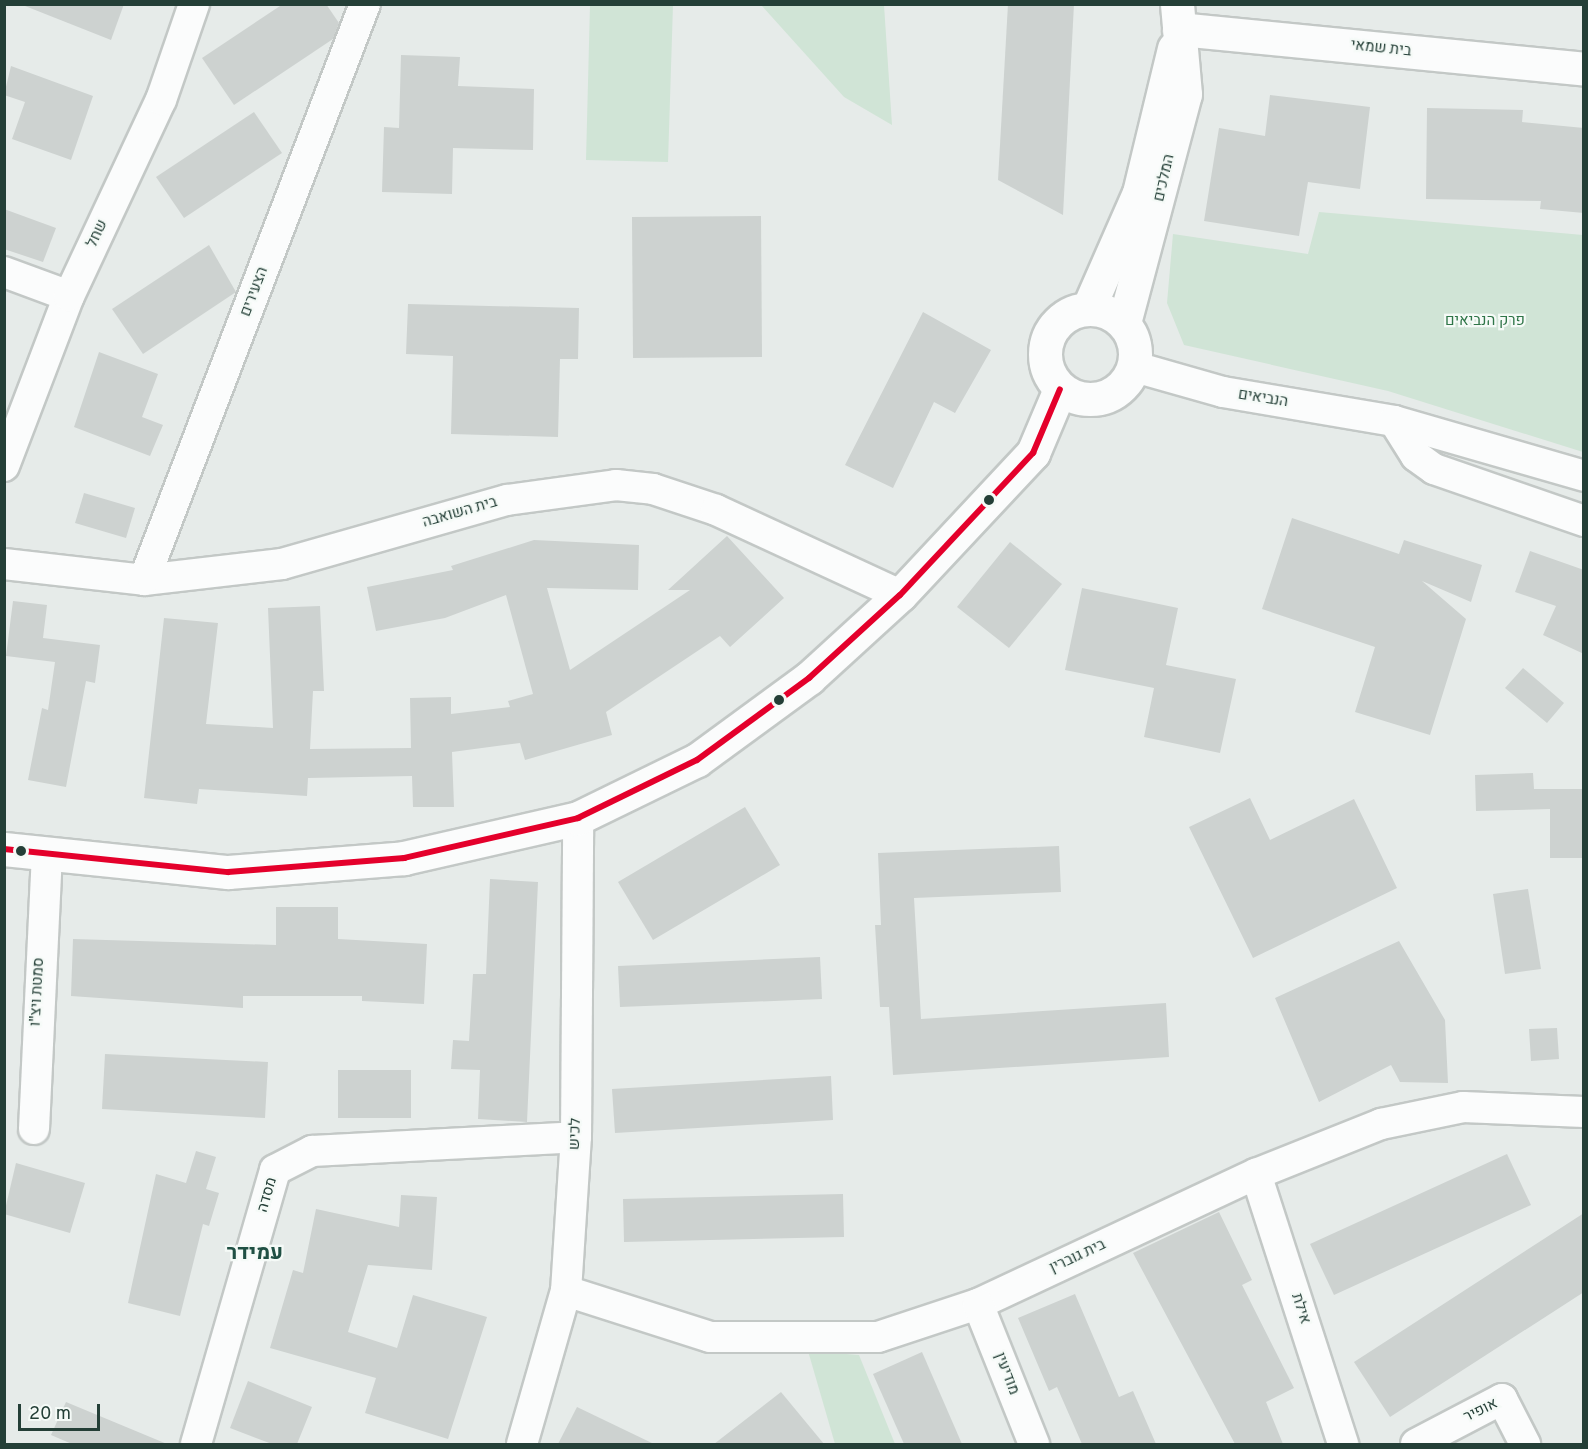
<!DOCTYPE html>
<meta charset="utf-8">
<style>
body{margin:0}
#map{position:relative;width:1588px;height:1449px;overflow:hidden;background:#e6ebe9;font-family:Overpass,Heebo,sans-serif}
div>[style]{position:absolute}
.green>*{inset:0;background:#d0e4d6}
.building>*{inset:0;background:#cdd2d0}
.roads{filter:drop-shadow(2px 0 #c3c8c6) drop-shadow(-2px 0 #c3c8c6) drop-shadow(0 2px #c3c8c6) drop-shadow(0 -2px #c3c8c6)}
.street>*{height:30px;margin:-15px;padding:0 15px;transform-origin:15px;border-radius:15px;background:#fbfcfc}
.secondary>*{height:33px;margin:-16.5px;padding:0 16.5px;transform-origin:16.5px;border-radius:16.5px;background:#fbfcfc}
.secondary>.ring{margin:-16.5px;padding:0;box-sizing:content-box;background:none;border:33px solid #fbfcfc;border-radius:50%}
.bus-1>*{height:6px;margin:-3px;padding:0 3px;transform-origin:3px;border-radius:3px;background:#e4002b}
.dots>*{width:16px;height:16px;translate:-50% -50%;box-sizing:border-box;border:3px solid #f5faf7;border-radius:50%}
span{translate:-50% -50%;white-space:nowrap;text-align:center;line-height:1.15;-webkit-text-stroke:4.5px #f5faf7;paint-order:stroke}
.street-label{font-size:15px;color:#243f37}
.park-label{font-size:15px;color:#2f7548}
.district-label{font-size:21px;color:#205044;font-weight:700}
.frame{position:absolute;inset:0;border:6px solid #243f37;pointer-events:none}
.scale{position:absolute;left:18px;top:1404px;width:82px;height:27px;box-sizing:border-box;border:3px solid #243f37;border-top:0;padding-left:8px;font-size:18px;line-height:21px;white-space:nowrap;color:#243f37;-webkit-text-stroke:4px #f5faf7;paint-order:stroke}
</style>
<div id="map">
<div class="green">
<i style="clip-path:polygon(590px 5px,673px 5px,668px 162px,586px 160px)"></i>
<i style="clip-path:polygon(761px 5px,884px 5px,892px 125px,844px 97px)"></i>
<i style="clip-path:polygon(1319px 212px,1583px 235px,1583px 452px,1388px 391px,1184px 345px,1167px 303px,1173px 234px,1308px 254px)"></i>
<i style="clip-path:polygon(808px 1351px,859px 1355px,895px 1444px,835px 1444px)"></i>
</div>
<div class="building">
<i style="clip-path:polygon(20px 4px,124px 4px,111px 40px)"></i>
<i style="clip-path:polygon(283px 4px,326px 4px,339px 23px,333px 39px,234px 105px,202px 58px)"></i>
<i style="clip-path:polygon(1008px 4px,1074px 4px,1063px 215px,998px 180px)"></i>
<i style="clip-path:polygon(401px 55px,460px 57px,458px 86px,534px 89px,533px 150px,453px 148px,452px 194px,382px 192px,384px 127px,399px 128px)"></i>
<i style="clip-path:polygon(11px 66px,93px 96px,71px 160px,12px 139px,25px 102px,4px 95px)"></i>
<i style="clip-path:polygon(1270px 95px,1370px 107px,1360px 189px,1308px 182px,1299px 236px,1204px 221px,1219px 128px,1265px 136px)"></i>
<i style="clip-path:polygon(1427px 108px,1523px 110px,1522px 122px,1584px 128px,1584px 213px,1540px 209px,1541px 201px,1426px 199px)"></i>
<i style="clip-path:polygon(254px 112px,282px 153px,184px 218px,156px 177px)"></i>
<i style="clip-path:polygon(4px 209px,56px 228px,43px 262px,4px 249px)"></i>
<i style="clip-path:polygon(761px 216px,762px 357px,633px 358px,632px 217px)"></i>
<i style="clip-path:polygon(209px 245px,236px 292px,143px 354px,112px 309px)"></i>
<i style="clip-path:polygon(408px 304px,579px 308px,578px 359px,560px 359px,558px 437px,451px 434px,453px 356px,406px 354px)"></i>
<i style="clip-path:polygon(923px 312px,991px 350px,955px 413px,934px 402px,893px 488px,845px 465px)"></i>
<i style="clip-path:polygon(99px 352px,158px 374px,142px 417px,163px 425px,150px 456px,74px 427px)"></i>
<i style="clip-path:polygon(84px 493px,135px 508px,126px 538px,75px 523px)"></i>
<i style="clip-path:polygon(1292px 518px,1399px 554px,1404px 540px,1482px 565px,1471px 602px,1422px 581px,1466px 619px,1430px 735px,1355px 712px,1375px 647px,1262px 609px)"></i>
<i style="clip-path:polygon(727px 536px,784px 598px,730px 647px,720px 636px,606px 712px,612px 735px,525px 760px,520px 743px,452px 752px,454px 807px,413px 807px,412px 776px,308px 778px,307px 796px,199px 789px,197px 804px,144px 798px,164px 618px,218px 623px,206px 724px,273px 728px,268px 608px,320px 606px,324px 691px,313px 691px,310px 749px,411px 748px,410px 698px,451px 697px,451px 714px,510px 707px,508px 701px,533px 694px,506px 595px,445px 618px,376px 631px,367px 587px,453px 570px,451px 566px,534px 540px,639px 545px,638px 590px,547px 588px,570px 670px,690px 590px,668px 590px)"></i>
<i style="clip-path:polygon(1010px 542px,1062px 584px,1009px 648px,957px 607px)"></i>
<i style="clip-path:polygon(1530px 551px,1584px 570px,1584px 654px,1543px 635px,1556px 606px,1515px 592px)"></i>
<i style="clip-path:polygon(1082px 588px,1178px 608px,1166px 665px,1236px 679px,1220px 753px,1144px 737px,1154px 688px,1065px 670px)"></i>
<i style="clip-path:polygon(13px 601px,47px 605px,43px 638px,100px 645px,95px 683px,86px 681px,66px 787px,28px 780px,42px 708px,48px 710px,55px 662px,6px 656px)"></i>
<i style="clip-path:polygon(1523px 668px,1564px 703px,1547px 723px,1505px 688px)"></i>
<i style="clip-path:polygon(1533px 773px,1534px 789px,1584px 789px,1584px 858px,1550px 858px,1550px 809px,1476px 811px,1475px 775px)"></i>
<i style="clip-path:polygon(1250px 798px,1270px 840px,1354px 799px,1397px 888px,1253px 958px,1189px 827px)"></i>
<i style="clip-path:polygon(745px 807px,780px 865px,653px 940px,618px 882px)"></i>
<i style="clip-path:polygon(1059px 846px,1061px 892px,914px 898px,921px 1019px,1166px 1003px,1169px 1057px,893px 1075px,889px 1007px,880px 1007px,875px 925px,881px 925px,878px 853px)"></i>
<i style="clip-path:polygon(490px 879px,538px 882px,527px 1122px,478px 1119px,480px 1070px,451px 1069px,453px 1040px,469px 1041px,473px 974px,486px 974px)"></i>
<i style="clip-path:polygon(1528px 889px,1541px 969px,1505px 974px,1493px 894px)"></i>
<i style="clip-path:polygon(276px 907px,338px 907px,338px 939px,427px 944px,424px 1004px,362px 1001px,362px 996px,243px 996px,243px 1008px,71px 996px,73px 939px,276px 945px)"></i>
<i style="clip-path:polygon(1399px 941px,1445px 1020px,1448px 1083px,1400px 1082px,1391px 1065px,1319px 1102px,1275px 998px)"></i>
<i style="clip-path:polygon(820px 957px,822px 999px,620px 1007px,618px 966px)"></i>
<i style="clip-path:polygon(1557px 1028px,1559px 1059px,1531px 1061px,1529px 1029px)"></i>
<i style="clip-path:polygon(105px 1054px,268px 1062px,265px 1118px,102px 1109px)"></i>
<i style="clip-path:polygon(338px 1070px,411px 1070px,411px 1118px,338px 1118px)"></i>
<i style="clip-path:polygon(831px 1076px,833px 1120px,615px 1133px,612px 1089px)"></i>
<i style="clip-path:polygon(196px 1151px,216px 1157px,206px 1189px,219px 1193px,209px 1226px,203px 1224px,180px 1316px,128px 1303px,156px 1174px,186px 1183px)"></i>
<i style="clip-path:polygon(1507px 1154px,1531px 1205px,1334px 1295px,1310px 1244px)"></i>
<i style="clip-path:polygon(16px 1163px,85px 1183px,70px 1233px,4px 1214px)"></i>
<i style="clip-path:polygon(843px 1194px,844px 1237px,624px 1242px,623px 1199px)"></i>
<i style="clip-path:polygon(401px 1195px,437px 1197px,432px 1270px,368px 1265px,348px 1332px,397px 1348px,413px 1295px,487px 1317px,448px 1439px,365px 1413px,376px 1378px,270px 1348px,293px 1270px,303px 1273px,316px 1209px,399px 1227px)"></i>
<i style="clip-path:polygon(1219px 1212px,1252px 1280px,1242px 1285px,1294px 1388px,1266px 1402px,1283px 1444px,1235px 1444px,1133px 1253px)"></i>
<i style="clip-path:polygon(1584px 1213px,1584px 1292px,1390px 1417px,1354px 1362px)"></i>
<i style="clip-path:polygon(1075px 1294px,1119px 1397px,1133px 1391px,1156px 1444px,1082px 1444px,1057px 1387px,1049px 1391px,1018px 1318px)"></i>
<i style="clip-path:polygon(922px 1352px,962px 1444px,904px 1444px,873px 1374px)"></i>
<i style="clip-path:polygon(248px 1381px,312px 1407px,297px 1444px,272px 1444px,230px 1428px)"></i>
<i style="clip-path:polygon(781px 1392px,824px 1444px,714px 1444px)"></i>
<i style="clip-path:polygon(66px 1402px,167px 1444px,72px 1444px,51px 1435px)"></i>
<i style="clip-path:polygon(577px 1407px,654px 1444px,558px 1444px)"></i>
</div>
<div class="roads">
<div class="street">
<i style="left:4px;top:272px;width:69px;rotate:20.3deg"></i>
<i style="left:1135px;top:367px;width:91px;rotate:15.9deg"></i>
<i style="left:1223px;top:392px;width:173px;rotate:9.6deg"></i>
<i style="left:1394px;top:421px;width:198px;rotate:16.1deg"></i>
<i style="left:1394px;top:421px;width:41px;rotate:57.8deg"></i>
<i style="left:1416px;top:456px;width:22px;rotate:36deg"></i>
<i style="left:1434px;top:469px;width:159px;rotate:19.1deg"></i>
<i style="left:4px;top:466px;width:182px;rotate:-69.1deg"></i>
<i style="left:69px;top:296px;width:217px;rotate:-64.9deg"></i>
<i style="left:161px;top:100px;width:102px;rotate:-71deg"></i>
<i style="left:4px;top:564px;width:141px;rotate:6.5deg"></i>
<i style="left:144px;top:580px;width:139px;rotate:-6.6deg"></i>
<i style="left:282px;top:564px;width:234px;rotate:-15.9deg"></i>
<i style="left:507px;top:500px;width:110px;rotate:-7.8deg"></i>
<i style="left:616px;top:485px;width:37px;rotate:6deg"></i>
<i style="left:653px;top:489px;width:66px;rotate:18.4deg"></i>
<i style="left:716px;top:510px;width:203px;rotate:24.8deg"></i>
<i style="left:144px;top:580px;width:617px;rotate:-69.01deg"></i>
<i style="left:34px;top:1129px;width:272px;rotate:-87.3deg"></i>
<i style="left:1256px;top:1174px;width:284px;rotate:72.1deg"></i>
<i style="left:566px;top:1291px;width:151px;rotate:17.7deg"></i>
<i style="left:710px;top:1337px;width:168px"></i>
<i style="left:878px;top:1337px;width:105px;rotate:-18.3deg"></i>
<i style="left:978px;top:1304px;width:307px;rotate:-25.1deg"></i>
<i style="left:1256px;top:1174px;width:135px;rotate:-21.8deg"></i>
<i style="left:1381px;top:1124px;width:84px;rotate:-11.7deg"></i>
<i style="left:1463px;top:1107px;width:121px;rotate:2.4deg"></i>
<i style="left:978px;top:1304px;width:151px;rotate:68.2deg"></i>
<i style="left:196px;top:1444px;width:285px;rotate:-73.9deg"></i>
<i style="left:275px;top:1170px;width:42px;rotate:-27.2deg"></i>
<i style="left:312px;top:1151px;width:264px;rotate:-3deg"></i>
<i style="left:522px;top:1444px;width:159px;rotate:-74deg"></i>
<i style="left:566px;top:1291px;width:154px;rotate:-86.3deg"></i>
<i style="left:576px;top:1137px;width:319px;rotate:-89.6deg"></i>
<i style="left:1416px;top:1444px;width:97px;rotate:-27.6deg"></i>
<i style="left:1502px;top:1399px;width:51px;rotate:62.9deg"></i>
</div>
<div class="secondary">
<i style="left:1179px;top:29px;width:407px;rotate:5.6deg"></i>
<i class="ring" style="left:1045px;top:309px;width:57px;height:57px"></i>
<i style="left:1088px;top:309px;width:127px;rotate:-66.3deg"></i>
<i style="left:1139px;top:193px;width:149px;rotate:-76.4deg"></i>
<i style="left:1124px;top:323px;width:237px;rotate:-75.1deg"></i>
<i style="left:1185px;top:94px;width:90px;rotate:-95.1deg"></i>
<i style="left:4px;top:849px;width:225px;rotate:5.9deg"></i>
<i style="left:228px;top:872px;width:177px;rotate:-4.5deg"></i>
<i style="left:404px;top:858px;width:179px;rotate:-12.9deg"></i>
<i style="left:578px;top:818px;width:132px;rotate:-26deg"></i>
<i style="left:697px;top:760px;width:139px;rotate:-36.2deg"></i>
<i style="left:809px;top:678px;width:123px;rotate:-42.4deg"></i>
<i style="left:900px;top:595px;width:195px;rotate:-46.9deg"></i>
<i style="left:1033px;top:453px;width:69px;rotate:-67.1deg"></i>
</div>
</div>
<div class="bus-1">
<i style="left:4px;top:849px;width:225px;rotate:5.9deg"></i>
<i style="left:228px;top:872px;width:177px;rotate:-4.5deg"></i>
<i style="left:404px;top:858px;width:179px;rotate:-12.9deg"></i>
<i style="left:578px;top:818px;width:132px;rotate:-26deg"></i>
<i style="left:697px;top:760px;width:139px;rotate:-36.2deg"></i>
<i style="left:809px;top:678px;width:123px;rotate:-42.4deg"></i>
<i style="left:900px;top:595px;width:195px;rotate:-46.9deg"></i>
<i style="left:1033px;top:453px;width:69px;rotate:-67.1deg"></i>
</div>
<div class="dots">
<i style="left:989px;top:500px;background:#243f37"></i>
<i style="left:779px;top:700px;background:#243f37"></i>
<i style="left:21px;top:851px;background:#243f37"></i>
</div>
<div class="street-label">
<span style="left:1381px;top:49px;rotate:6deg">בית שמאי</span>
<span style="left:1165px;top:178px;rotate:-77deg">המלכים</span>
<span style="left:98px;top:234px;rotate:-65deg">שחל</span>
<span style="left:255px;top:292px;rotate:-69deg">הצעירים</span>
<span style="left:1263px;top:399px;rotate:9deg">הנביאים</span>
<span style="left:460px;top:513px;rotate:-16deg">בית השואבה</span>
<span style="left:38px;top:992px;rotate:-87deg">סמטת ויצ"ו</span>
<span style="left:576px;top:1134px;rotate:-88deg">לכיש</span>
<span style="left:268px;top:1195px;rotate:-74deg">מסדה</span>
<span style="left:1078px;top:1257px;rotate:-25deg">בית גוברין</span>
<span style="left:1300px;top:1309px;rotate:72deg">אילת</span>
<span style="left:1006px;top:1374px;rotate:69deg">מודיעין</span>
<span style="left:1481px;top:1411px;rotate:-26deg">אופיר</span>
</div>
<div class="park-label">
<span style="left:1485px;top:322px">פרק הנביאים</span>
</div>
<div class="district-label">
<span style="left:255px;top:1254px">עמידר</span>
</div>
<div class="frame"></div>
<div class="scale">20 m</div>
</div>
